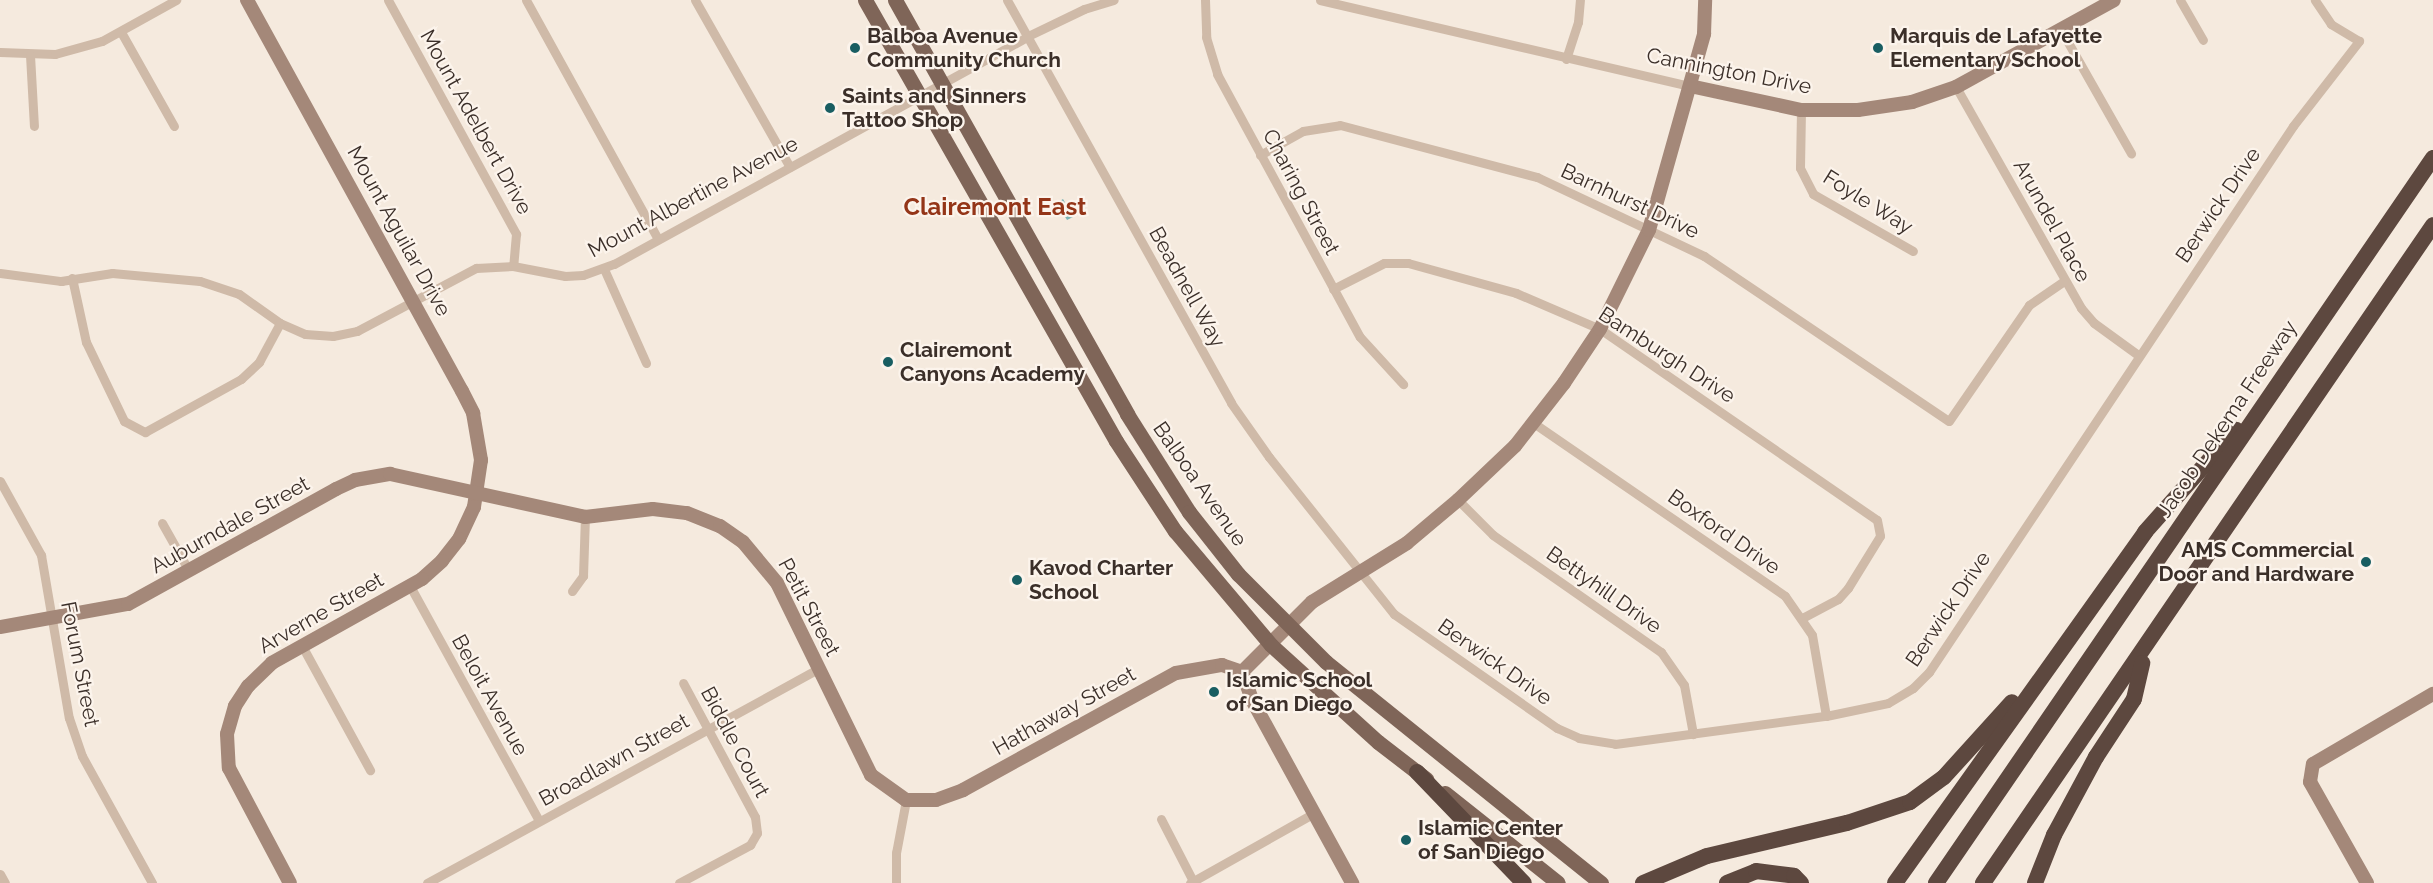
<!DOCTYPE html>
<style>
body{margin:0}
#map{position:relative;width:2433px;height:883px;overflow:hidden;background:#f5eade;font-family:Raleway,sans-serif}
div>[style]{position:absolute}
.water>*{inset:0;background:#7ab4b6}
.street>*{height:9px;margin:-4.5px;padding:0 4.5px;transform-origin:4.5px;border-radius:4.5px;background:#cfbaa8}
.secondary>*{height:14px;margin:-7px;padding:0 7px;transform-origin:7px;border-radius:7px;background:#a48879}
.primary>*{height:15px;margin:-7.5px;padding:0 7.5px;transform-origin:7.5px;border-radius:7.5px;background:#7f6558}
.highway>*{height:16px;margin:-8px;padding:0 8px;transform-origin:8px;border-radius:8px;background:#5d483f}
.dots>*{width:16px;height:16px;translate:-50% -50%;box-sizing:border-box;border:3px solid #fcf4ec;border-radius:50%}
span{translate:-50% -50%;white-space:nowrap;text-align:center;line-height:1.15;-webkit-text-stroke:4.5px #fcf4ec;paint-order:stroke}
.poi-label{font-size:21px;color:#3b2f29;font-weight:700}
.left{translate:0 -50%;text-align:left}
.right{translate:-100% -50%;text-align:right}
.street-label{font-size:21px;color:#3b2f29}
.quarter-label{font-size:24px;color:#943518;font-weight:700}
</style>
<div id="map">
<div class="water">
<i style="clip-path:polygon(1063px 199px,1073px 217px,1067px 220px,1057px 203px)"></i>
</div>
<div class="street">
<i style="left:388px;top:0;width:267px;rotate:61.3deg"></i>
<i style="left:516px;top:234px;width:32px;rotate:95deg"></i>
<i style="left:526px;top:0;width:273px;rotate:61.1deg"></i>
<i style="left:695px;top:0;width:192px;rotate:60.4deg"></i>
<i style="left:1007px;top:0;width:461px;rotate:60.9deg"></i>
<i style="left:1231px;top:403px;width:66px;rotate:54.9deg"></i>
<i style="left:1269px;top:457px;width:201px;rotate:51.5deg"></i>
<i style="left:1394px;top:614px;width:199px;rotate:35deg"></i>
<i style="left:1557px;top:728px;width:24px;rotate:24deg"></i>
<i style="left:1579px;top:738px;width:36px;rotate:9deg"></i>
<i style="left:1615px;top:744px;width:213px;rotate:-7.6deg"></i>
<i style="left:1826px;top:716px;width:63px;rotate:-11.8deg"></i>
<i style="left:1888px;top:703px;width:29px;rotate:-31deg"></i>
<i style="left:1913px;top:688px;width:23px;rotate:-45deg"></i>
<i style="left:1929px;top:672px;width:656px;rotate:-56.31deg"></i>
<i style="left:2293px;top:126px;width:108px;rotate:-52.2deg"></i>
<i style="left:2359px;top:41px;width:33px;rotate:-149deg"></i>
<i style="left:2331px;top:24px;width:29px;rotate:-124deg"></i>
<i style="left:1205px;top:0;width:37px;rotate:88deg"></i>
<i style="left:1206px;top:37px;width:39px;rotate:73deg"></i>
<i style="left:1217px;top:74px;width:299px;rotate:61.5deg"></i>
<i style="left:1360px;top:337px;width:64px;rotate:47.5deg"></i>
<i style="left:1320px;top:0;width:380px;rotate:13.1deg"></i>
<i style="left:2180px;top:0;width:46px;rotate:60.1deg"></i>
<i style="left:2061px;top:30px;width:142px;rotate:60.4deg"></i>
<i style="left:121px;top:32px;width:108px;rotate:60.6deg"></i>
<i style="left:0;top:52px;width:55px;rotate:2.1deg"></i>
<i style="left:55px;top:54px;width:49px;rotate:-15.5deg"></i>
<i style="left:102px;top:41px;width:85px;rotate:-29deg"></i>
<i style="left:30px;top:55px;width:71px;rotate:86.8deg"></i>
<i style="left:1566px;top:59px;width:39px;rotate:-72deg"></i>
<i style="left:1578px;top:22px;width:22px;rotate:-85deg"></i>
<i style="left:1956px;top:87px;width:254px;rotate:60.5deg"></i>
<i style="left:2081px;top:308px;width:20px;rotate:49deg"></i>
<i style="left:2094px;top:323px;width:54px;rotate:36deg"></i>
<i style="left:1801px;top:110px;width:58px;rotate:91deg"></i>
<i style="left:1800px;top:168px;width:29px;rotate:63deg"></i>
<i style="left:1813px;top:194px;width:115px;rotate:29.7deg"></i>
<i style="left:1260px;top:155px;width:49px;rotate:-29.2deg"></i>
<i style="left:1303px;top:131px;width:37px;rotate:-9deg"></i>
<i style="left:1340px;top:125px;width:204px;rotate:14.8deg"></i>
<i style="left:1537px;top:177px;width:185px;rotate:25.3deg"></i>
<i style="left:1704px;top:256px;width:295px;rotate:34deg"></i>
<i style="left:1949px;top:421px;width:141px;rotate:-55.4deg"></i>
<i style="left:2029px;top:305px;width:42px;rotate:-34.4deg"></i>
<i style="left:604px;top:269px;width:103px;rotate:65.9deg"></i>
<i style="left:0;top:273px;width:62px;rotate:7.5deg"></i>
<i style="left:61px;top:281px;width:52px;rotate:-8.9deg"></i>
<i style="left:112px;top:273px;width:88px;rotate:5.2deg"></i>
<i style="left:200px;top:281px;width:41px;rotate:18.4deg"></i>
<i style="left:239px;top:294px;width:50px;rotate:35.3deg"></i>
<i style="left:280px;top:323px;width:27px;rotate:24deg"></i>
<i style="left:305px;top:334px;width:28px;rotate:4deg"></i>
<i style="left:333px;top:336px;width:25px;rotate:-12deg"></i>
<i style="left:357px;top:331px;width:135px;rotate:-27.9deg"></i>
<i style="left:476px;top:268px;width:37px;rotate:-3deg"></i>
<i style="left:513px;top:266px;width:53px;rotate:10.9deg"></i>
<i style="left:565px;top:276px;width:18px;rotate:-3deg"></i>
<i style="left:583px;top:275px;width:33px;rotate:-20deg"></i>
<i style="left:614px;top:264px;width:473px;rotate:-28.8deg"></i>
<i style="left:1028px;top:36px;width:62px;rotate:-25.7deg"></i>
<i style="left:1084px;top:9px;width:31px;rotate:-17deg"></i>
<i style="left:72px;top:278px;width:66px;rotate:77.7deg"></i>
<i style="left:86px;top:342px;width:88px;rotate:64.3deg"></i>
<i style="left:124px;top:421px;width:24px;rotate:28deg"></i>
<i style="left:145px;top:432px;width:110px;rotate:-28.9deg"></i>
<i style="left:241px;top:379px;width:25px;rotate:-43deg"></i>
<i style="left:259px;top:362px;width:44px;rotate:-61.7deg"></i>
<i style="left:1333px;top:289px;width:57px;rotate:-27deg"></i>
<i style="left:1384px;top:263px;width:24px"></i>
<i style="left:1408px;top:263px;width:112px;rotate:15.5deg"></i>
<i style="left:1516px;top:293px;width:91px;rotate:23.2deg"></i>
<i style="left:1600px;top:329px;width:336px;rotate:34.6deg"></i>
<i style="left:1877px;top:520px;width:16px;rotate:79deg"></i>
<i style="left:1880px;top:536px;width:61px;rotate:121.6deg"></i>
<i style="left:1848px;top:588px;width:15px;rotate:132deg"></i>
<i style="left:1838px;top:599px;width:40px;rotate:152deg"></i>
<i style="left:1535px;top:424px;width:303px;rotate:34.5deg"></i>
<i style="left:1785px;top:596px;width:47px;rotate:55.3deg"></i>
<i style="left:1812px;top:635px;width:82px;rotate:80.2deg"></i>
<i style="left:0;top:481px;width:85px;rotate:61deg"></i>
<i style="left:41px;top:555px;width:165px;rotate:80.3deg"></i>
<i style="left:69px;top:718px;width:40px;rotate:71.1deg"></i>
<i style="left:82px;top:756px;width:145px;rotate:61.1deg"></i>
<i style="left:1458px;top:500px;width:49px;rotate:45deg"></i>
<i style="left:1493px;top:535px;width:205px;rotate:34.9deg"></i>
<i style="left:1661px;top:652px;width:40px;rotate:55.1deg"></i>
<i style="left:1684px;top:685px;width:50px;rotate:79.6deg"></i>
<i style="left:162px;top:523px;width:55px;rotate:60.6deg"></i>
<i style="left:410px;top:586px;width:268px;rotate:61.2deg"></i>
<i style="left:572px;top:591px;width:19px;rotate:-54deg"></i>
<i style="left:583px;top:576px;width:59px;rotate:-88.1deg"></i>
<i style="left:301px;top:644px;width:144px;rotate:61.3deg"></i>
<i style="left:1161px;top:819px;width:70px;rotate:62.7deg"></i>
<i style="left:0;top:874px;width:10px;rotate:61deg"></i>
<i style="left:427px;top:883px;width:446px;rotate:-28.7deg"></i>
<i style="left:679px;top:883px;width:81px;rotate:-28.2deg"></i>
<i style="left:750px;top:845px;width:14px;rotate:-60deg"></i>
<i style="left:757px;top:833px;width:16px;rotate:-97deg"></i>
<i style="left:755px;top:817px;width:152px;rotate:-118.2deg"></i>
<i style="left:896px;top:883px;width:30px;rotate:-90deg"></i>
<i style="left:896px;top:853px;width:54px;rotate:-79.3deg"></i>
<i style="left:1190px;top:883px;width:142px;rotate:-29.4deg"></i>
</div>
<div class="secondary">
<i style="left:247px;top:0;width:446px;rotate:61.2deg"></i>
<i style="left:462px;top:391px;width:25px;rotate:63deg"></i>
<i style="left:473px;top:413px;width:48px;rotate:80.3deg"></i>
<i style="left:481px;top:460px;width:48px;rotate:98.5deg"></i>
<i style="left:474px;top:507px;width:35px;rotate:115deg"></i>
<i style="left:459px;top:539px;width:28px;rotate:128deg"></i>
<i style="left:442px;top:561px;width:27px;rotate:138deg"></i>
<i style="left:422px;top:579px;width:172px;rotate:150.8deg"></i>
<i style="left:272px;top:663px;width:33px;rotate:136deg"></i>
<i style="left:248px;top:686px;width:24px;rotate:123deg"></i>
<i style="left:235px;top:706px;width:29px;rotate:106deg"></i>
<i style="left:227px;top:734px;width:34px;rotate:87deg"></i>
<i style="left:229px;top:768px;width:130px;rotate:62.1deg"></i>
<i style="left:1690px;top:86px;width:114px;rotate:12.2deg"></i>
<i style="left:1801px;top:110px;width:57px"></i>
<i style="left:1858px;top:110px;width:55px;rotate:-8.4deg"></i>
<i style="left:1912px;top:102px;width:46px;rotate:-18.8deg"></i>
<i style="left:1956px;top:87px;width:180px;rotate:-28.8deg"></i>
<i style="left:0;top:627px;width:130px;rotate:-10.2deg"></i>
<i style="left:128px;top:604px;width:238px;rotate:-28.9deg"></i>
<i style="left:336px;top:489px;width:21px;rotate:-25deg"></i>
<i style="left:355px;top:480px;width:36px;rotate:-10deg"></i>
<i style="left:390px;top:474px;width:200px;rotate:12.4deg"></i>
<i style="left:585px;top:517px;width:68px;rotate:-6.7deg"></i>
<i style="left:653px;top:509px;width:34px;rotate:7deg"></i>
<i style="left:687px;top:513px;width:35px;rotate:22deg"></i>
<i style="left:720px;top:526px;width:28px;rotate:35deg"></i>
<i style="left:743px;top:542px;width:53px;rotate:50.3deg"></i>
<i style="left:777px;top:583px;width:214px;rotate:63.9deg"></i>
<i style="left:871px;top:775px;width:43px;rotate:35.5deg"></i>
<i style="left:906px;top:800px;width:30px"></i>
<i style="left:936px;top:800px;width:29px;rotate:-20deg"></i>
<i style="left:963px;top:790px;width:243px;rotate:-28.8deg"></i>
<i style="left:1176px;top:673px;width:47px;rotate:-9.9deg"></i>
<i style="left:1222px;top:665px;width:21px;rotate:19deg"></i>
<i style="left:1242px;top:672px;width:99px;rotate:-45deg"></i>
<i style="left:1312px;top:602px;width:112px;rotate:-31.8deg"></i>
<i style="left:1407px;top:543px;width:67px;rotate:-40.1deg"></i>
<i style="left:1458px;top:500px;width:79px;rotate:-43.5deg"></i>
<i style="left:1515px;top:446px;width:80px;rotate:-52.1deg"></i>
<i style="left:1564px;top:383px;width:65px;rotate:-56.3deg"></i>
<i style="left:1600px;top:329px;width:110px;rotate:-63.7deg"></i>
<i style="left:1649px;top:230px;width:204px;rotate:-74.3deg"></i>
<i style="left:1704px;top:34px;width:34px;rotate:-88deg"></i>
<i style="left:1242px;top:672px;width:30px;rotate:70deg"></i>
<i style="left:1252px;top:700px;width:209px;rotate:61.3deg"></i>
<i style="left:2367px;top:883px;width:116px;rotate:-119.4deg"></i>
<i style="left:2310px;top:782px;width:18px;rotate:-81deg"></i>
<i style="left:2313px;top:764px;width:139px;rotate:-30.3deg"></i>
</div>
<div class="primary">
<i style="left:865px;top:0;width:507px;rotate:60.35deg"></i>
<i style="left:1116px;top:441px;width:108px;rotate:56.8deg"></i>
<i style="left:1175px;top:531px;width:149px;rotate:49.9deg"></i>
<i style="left:1271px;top:645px;width:144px;rotate:42.2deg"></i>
<i style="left:1378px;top:742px;width:61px;rotate:37.6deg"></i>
<i style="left:895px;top:0;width:475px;rotate:60.7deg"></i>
<i style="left:1127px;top:414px;width:116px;rotate:57.7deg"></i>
<i style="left:1189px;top:512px;width:79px;rotate:51.7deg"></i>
<i style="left:1238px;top:574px;width:124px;rotate:45deg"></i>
<i style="left:1326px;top:662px;width:353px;rotate:38.8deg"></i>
<i style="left:1445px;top:793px;width:144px;rotate:38.5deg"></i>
</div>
<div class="highway">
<i style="left:1417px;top:772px;width:154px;rotate:46.1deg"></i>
<i style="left:1643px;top:883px;width:69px;rotate:-22.9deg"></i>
<i style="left:1707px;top:856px;width:144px;rotate:-13.3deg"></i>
<i style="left:1847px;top:823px;width:66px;rotate:-18.4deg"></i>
<i style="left:1910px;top:802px;width:42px;rotate:-36.3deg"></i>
<i style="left:1944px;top:777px;width:101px;rotate:-47.8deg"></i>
<i style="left:1727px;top:883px;width:31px;rotate:-22deg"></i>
<i style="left:1756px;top:871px;width:38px;rotate:7deg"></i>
<i style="left:1794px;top:876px;width:10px;rotate:45deg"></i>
<i style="left:1895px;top:883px;width:431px;rotate:-54.5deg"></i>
<i style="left:2145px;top:532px;width:137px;rotate:-48.3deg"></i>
<i style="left:1936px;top:883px;width:879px;rotate:-55.57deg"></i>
<i style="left:1983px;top:883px;width:797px;rotate:-55.63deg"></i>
<i style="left:2035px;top:883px;width:52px;rotate:-68.4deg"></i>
<i style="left:2054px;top:835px;width:89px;rotate:-61.7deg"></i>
<i style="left:2096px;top:757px;width:69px;rotate:-56.8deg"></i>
<i style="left:2134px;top:699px;width:37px;rotate:-77deg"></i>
</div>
<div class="dots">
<i style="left:855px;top:48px;background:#195e62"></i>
<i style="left:1878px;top:48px;background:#195e62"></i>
<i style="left:830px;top:108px;background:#195e62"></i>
<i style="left:888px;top:362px;background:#195e62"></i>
<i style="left:2366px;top:562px;background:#195e62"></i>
<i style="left:1017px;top:580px;background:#195e62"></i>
<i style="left:1214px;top:692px;background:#195e62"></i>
<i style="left:1406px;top:840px;background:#195e62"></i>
</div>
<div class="poi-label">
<span class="left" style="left:867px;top:48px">Balboa Avenue<br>Community Church</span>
<span class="left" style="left:1890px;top:48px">Marquis de Lafayette<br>Elementary School</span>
<span class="left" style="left:842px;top:108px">Saints and Sinners<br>Tattoo Shop</span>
<span class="left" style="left:900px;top:362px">Clairemont<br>Canyons Academy</span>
<span class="right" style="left:2354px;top:562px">AMS Commercial<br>Door and Hardware</span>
<span class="left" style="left:1029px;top:580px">Kavod Charter<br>School</span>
<span class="left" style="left:1226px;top:692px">Islamic School<br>of San Diego</span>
<span class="left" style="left:1418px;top:840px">Islamic Center<br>of San Diego</span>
</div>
<div class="street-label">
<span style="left:1729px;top:71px;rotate:11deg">Cannington Drive</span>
<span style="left:476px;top:122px;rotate:61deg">Mount Adelbert Drive</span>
<span style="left:1301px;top:192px;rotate:62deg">Charing Street</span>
<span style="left:693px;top:197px;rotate:-28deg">Mount Albertine Avenue</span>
<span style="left:1630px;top:201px;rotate:25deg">Barnhurst Drive</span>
<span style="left:1868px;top:202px;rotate:32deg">Foyle Way</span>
<span style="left:2218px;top:205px;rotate:-56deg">Berwick Drive</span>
<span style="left:2052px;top:221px;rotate:61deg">Arundel Place</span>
<span style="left:399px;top:231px;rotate:61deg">Mount Aguilar Drive</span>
<span style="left:1187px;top:287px;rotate:61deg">Beadnell Way</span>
<span style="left:1667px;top:355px;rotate:33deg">Bamburgh Drive</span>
<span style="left:2227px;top:419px;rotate:-56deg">Jacob Dekema Freeway</span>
<span style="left:1200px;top:484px;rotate:55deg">Balboa Avenue</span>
<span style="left:230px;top:525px;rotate:-29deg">Auburndale Street</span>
<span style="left:1724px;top:532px;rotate:35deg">Boxford Drive</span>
<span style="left:1604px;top:590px;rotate:35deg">Bettyhill Drive</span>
<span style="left:809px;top:607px;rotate:62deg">Petit Street</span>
<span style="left:1948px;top:609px;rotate:-56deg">Berwick Drive</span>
<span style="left:321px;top:613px;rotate:-30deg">Arverne Street</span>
<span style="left:1495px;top:662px;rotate:35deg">Berwick Drive</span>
<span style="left:80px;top:664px;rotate:79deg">Forum Street</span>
<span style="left:490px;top:695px;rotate:61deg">Beloit Avenue</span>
<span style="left:1064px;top:711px;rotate:-29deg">Hathaway Street</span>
<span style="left:735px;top:742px;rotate:62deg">Biddle Court</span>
<span style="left:614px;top:760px;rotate:-29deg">Broadlawn Street</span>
</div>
<div class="quarter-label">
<span style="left:995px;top:207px">Clairemont East</span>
</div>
</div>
